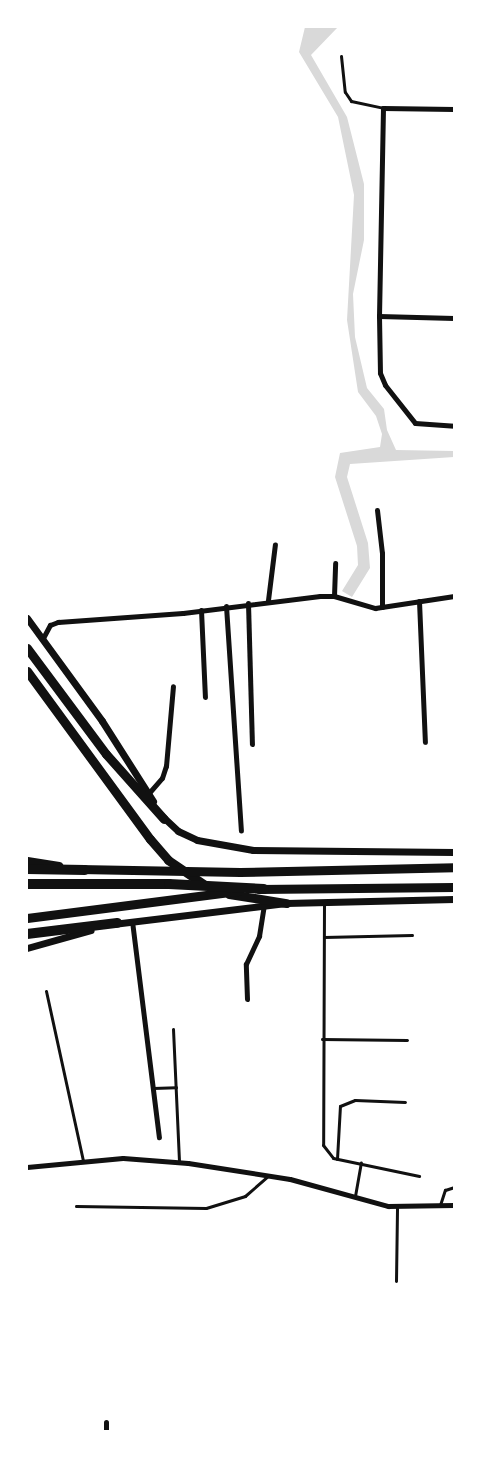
<!DOCTYPE html>
<style>
body{margin:0}
#map{position:relative;width:481px;height:1458px;overflow:hidden;background:#fff;font-family:Cabin,sans-serif}
div>[style]{position:absolute}
.water>*{inset:0;background:#d9d9d9}
.service>*{height:3px;margin:-1.5px;padding:0 1.5px;transform-origin:1.5px;border-radius:1.5px;background:#111}
.minor>*{height:5px;margin:-2.5px;padding:0 2.5px;transform-origin:2.5px;border-radius:2.5px;background:#111}
.tertiary>*{height:7px;margin:-3.5px;padding:0 3.5px;transform-origin:3.5px;border-radius:3.5px;background:#111}
.primary>*{height:9px;margin:-4.5px;padding:0 4.5px;transform-origin:4.5px;border-radius:4.5px;background:#111}
.motorway>*{height:10px;margin:-5px;padding:0 5px;transform-origin:5px;border-radius:5px;background:#111}
span{translate:-50% -50%;white-space:nowrap;text-align:center;line-height:1.15;-webkit-text-stroke:5px #fff;paint-order:stroke}
.frame{position:absolute;inset:0;border:28px solid #fff;pointer-events:none}
</style>
<div id="map">
<div class="water">
<i style="clip-path:polygon(305px 27px,338px 27px,311px 55px,347px 117px,364px 184px,364px 240px,353px 294px,355px 337px,367px 388px,384px 409px,387px 430px,396px 450px,454px 451px,454px 457px,350px 464px,347px 477px,368px 543px,370px 568px,352px 597px,342px 591px,358px 565px,357px 546px,335px 477px,340px 453px,380px 447px,382px 434px,376px 416px,358px 392px,347px 320px,354px 195px,338px 117px,299px 52px)"></i>
</div>
<div class="service">
<i style="left:341px;top:56px;width:36px;rotate:84deg"></i>
<i style="left:345px;top:92px;width:11px;rotate:56deg"></i>
<i style="left:351px;top:101px;width:33px;rotate:12deg"></i>
<i style="left:324px;top:904px;width:241px;rotate:90.2deg"></i>
<i style="left:323px;top:1145px;width:16px;rotate:52deg"></i>
<i style="left:333px;top:1158px;width:88px;rotate:11.8deg"></i>
<i style="left:324px;top:937px;width:88px;rotate:-1.3deg"></i>
<i style="left:46px;top:991px;width:173px;rotate:77.7deg"></i>
<i style="left:173px;top:1029px;width:133px;rotate:87.4deg"></i>
<i style="left:322px;top:1039px;width:85px;rotate:0.7deg"></i>
<i style="left:153px;top:1088px;width:23px;rotate:-2deg"></i>
<i style="left:337px;top:1159px;width:53px;rotate:-86.8deg"></i>
<i style="left:340px;top:1106px;width:16px;rotate:-22deg"></i>
<i style="left:355px;top:1100px;width:50px;rotate:2.3deg"></i>
<i style="left:355px;top:1196px;width:34px;rotate:-80deg"></i>
<i style="left:440px;top:1205px;width:16px;rotate:-72deg"></i>
<i style="left:445px;top:1190px;width:9px;rotate:-18deg"></i>
<i style="left:76px;top:1206px;width:130px;rotate:0.9deg"></i>
<i style="left:206px;top:1208px;width:41px;rotate:-17.1deg"></i>
<i style="left:245px;top:1196px;width:29px;rotate:-41deg"></i>
<i style="left:396px;top:1281px;width:75px;rotate:-89.2deg"></i>
</div>
<div class="minor">
<i style="left:454px;top:109px;width:71px;rotate:-179.2deg"></i>
<i style="left:383px;top:108px;width:208px;rotate:91.1deg"></i>
<i style="left:379px;top:316px;width:57px;rotate:89deg"></i>
<i style="left:380px;top:373px;width:13px;rotate:67deg"></i>
<i style="left:385px;top:385px;width:48px;rotate:51.7deg"></i>
<i style="left:415px;top:423px;width:39px;rotate:4deg"></i>
<i style="left:379px;top:316px;width:75px;rotate:1.5deg"></i>
<i style="left:377px;top:510px;width:43px;rotate:83.4deg"></i>
<i style="left:382px;top:553px;width:54px;rotate:90deg"></i>
<i style="left:334px;top:596px;width:33px;rotate:-88deg"></i>
<i style="left:268px;top:600px;width:56px;rotate:-82.9deg"></i>
<i style="left:419px;top:601px;width:141px;rotate:87.6deg"></i>
<i style="left:248px;top:603px;width:141px;rotate:88.4deg"></i>
<i style="left:226px;top:606px;width:225px;rotate:86.2deg"></i>
<i style="left:201px;top:610px;width:87px;rotate:87.4deg"></i>
<i style="left:43px;top:638px;width:15px;rotate:-62deg"></i>
<i style="left:50px;top:625px;width:9px;rotate:-21deg"></i>
<i style="left:58px;top:622px;width:125px;rotate:-4.1deg"></i>
<i style="left:183px;top:613px;width:138px;rotate:-7.1deg"></i>
<i style="left:320px;top:596px;width:14px"></i>
<i style="left:334px;top:596px;width:43px;rotate:16.3deg"></i>
<i style="left:375px;top:608px;width:80px;rotate:-8.6deg"></i>
<i style="left:148px;top:794px;width:21px;rotate:-49deg"></i>
<i style="left:162px;top:778px;width:13px;rotate:-72deg"></i>
<i style="left:166px;top:766px;width:80px;rotate:-85deg"></i>
<i style="left:132px;top:921px;width:218px;rotate:82.9deg"></i>
<i style="left:247px;top:999px;width:35px;rotate:-92deg"></i>
<i style="left:246px;top:964px;width:31px;rotate:-65deg"></i>
<i style="left:259px;top:936px;width:30px;rotate:-81deg"></i>
<i style="left:27px;top:1167px;width:96px;rotate:-5.4deg"></i>
<i style="left:123px;top:1158px;width:65px;rotate:4.4deg"></i>
<i style="left:188px;top:1163px;width:103px;rotate:8.9deg"></i>
<i style="left:290px;top:1179px;width:102px;rotate:15.4deg"></i>
<i style="left:388px;top:1206px;width:66px;rotate:-0.9deg"></i>
<i style="left:106px;top:1422px;width:9px;rotate:90deg"></i>
</div>
<div class="tertiary">
<i style="left:27px;top:618px;width:127px;rotate:53.9deg"></i>
<i style="left:102px;top:721px;width:95px;rotate:57.5deg"></i>
<i style="left:162px;top:816px;width:22px;rotate:43deg"></i>
<i style="left:178px;top:831px;width:21px;rotate:25deg"></i>
<i style="left:197px;top:840px;width:57px;rotate:10.1deg"></i>
<i style="left:253px;top:850px;width:201px;rotate:0.6deg"></i>
<i style="left:113px;top:924px;width:174px;rotate:-6.9deg"></i>
<i style="left:286px;top:903px;width:168px;rotate:-1.4deg"></i>
<i style="left:27px;top:948px;width:66px;rotate:-15.7deg"></i>
</div>
<div class="primary">
<i style="left:27px;top:648px;width:132px;rotate:53.3deg"></i>
<i style="left:106px;top:754px;width:87px;rotate:48.3deg"></i>
<i style="left:27px;top:671px;width:208px;rotate:53.8deg"></i>
<i style="left:150px;top:839px;width:28px;rotate:49deg"></i>
<i style="left:168px;top:860px;width:45px;rotate:34deg"></i>
<i style="left:27px;top:861px;width:32px;rotate:9deg"></i>
<i style="left:79px;top:869px;width:161px;rotate:1.1deg"></i>
<i style="left:240px;top:872px;width:214px;rotate:-1.3deg"></i>
<i style="left:259px;top:889px;width:195px;rotate:-0.6deg"></i>
<i style="left:229px;top:894px;width:58px;rotate:9deg"></i>
<i style="left:27px;top:918px;width:214px;rotate:-7.3deg"></i>
</div>
<div class="motorway">
<i style="left:27px;top:869px;width:58px;rotate:1deg"></i>
<i style="left:27px;top:884px;width:142px"></i>
<i style="left:169px;top:884px;width:95px;rotate:3deg"></i>
<i style="left:27px;top:934px;width:91px;rotate:-7deg"></i>
</div>
<div class="frame"></div>
</div>
